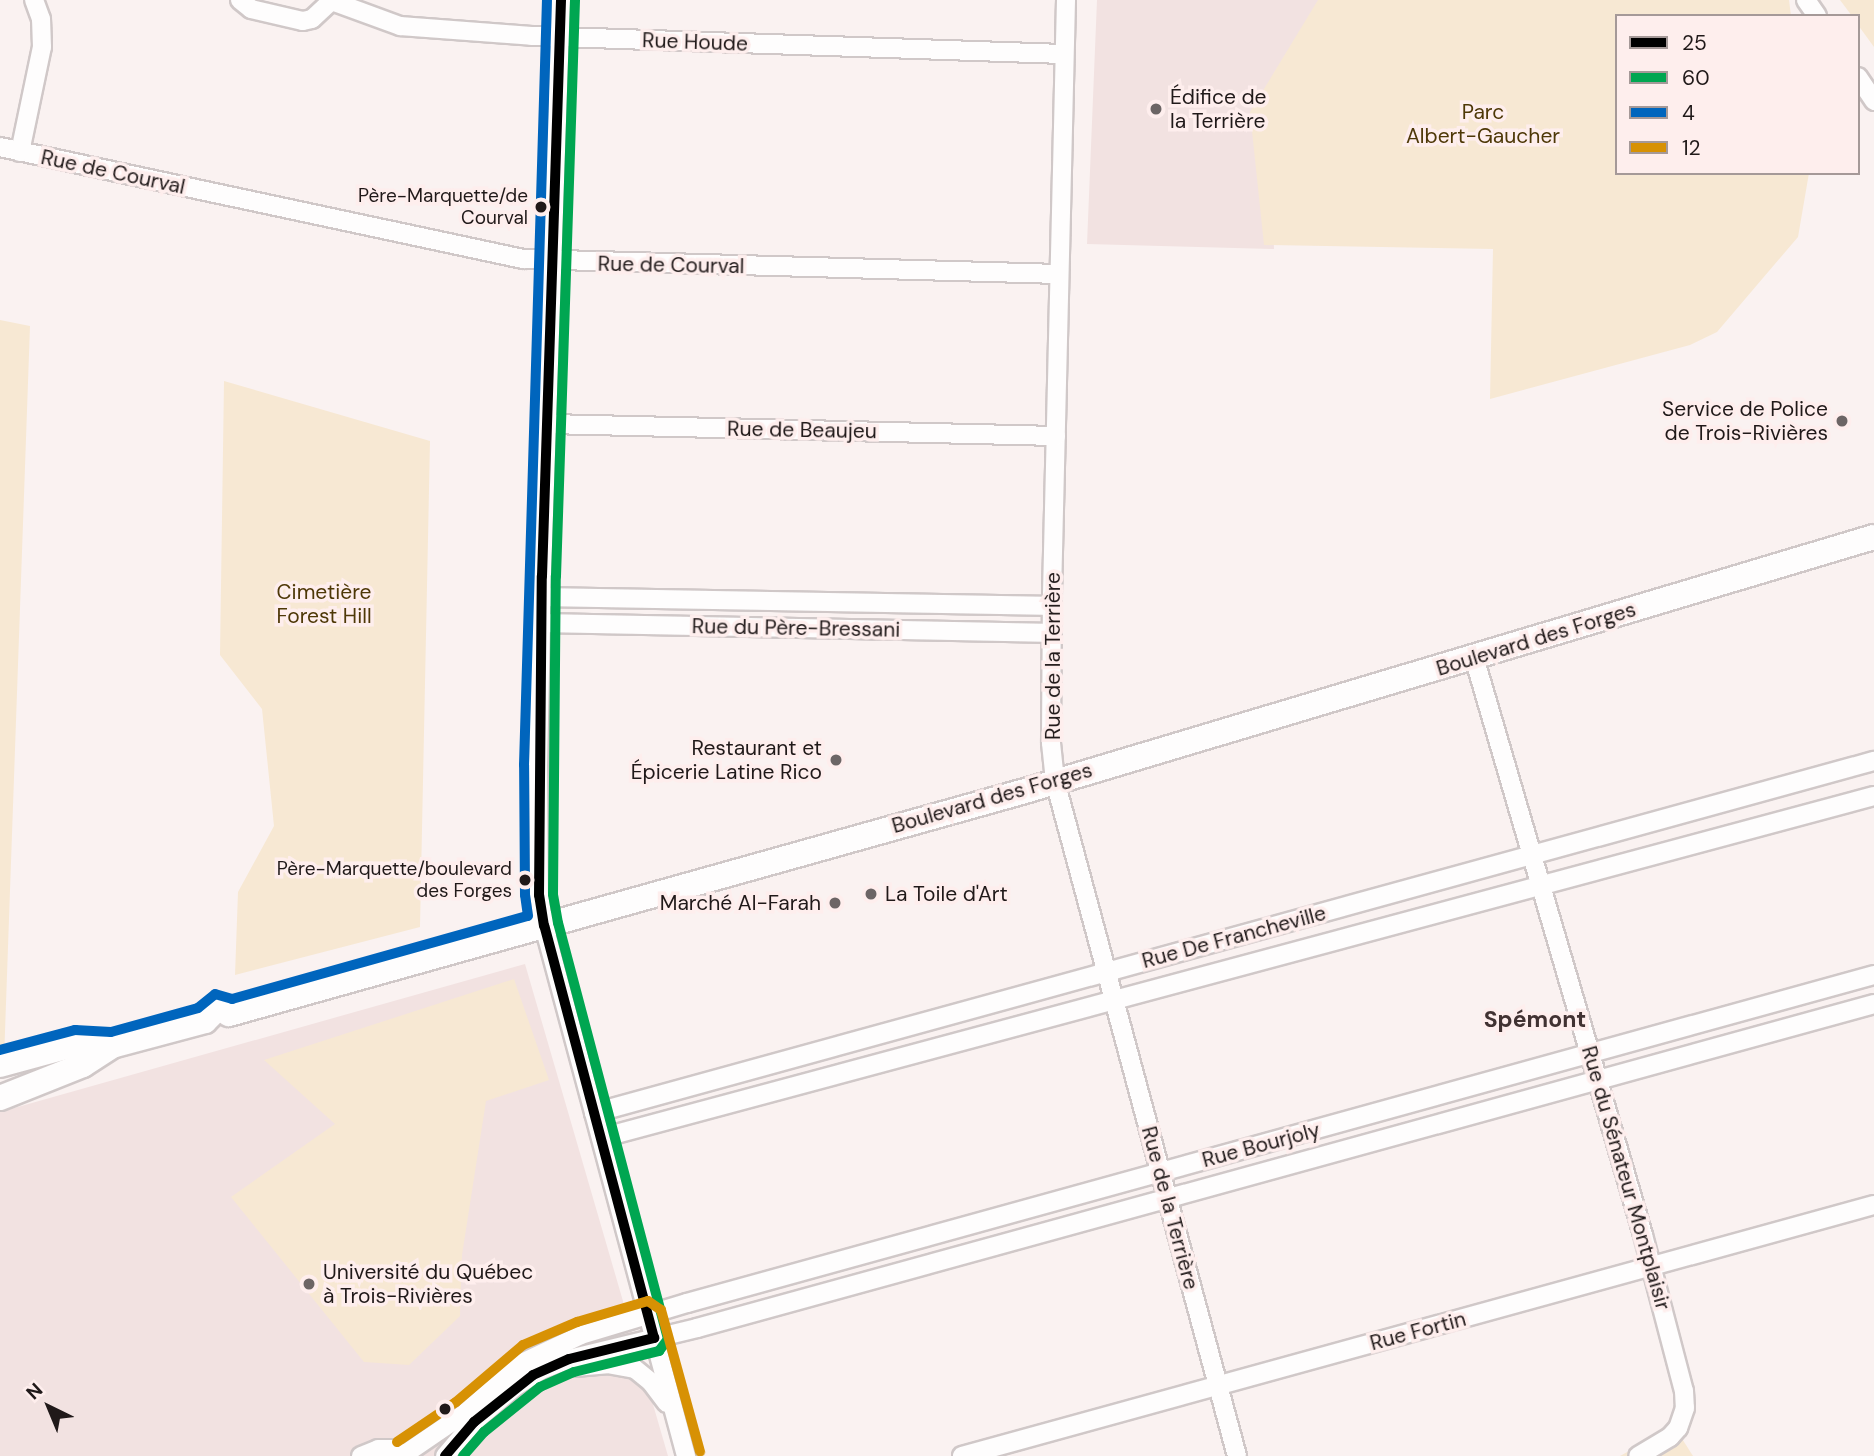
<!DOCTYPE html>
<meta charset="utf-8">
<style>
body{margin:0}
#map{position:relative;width:1874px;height:1456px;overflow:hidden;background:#faf2f1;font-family:"DM Sans",sans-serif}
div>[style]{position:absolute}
.built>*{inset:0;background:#f2e2e1}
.green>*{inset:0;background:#f7e8d3}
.roads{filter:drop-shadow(2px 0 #d0c8c8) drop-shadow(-2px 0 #d0c8c8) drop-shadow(0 2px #d0c8c8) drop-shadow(0 -2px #d0c8c8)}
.minor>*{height:18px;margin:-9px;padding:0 9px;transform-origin:9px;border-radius:9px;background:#fefdfd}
.secondary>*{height:24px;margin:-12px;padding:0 12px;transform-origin:12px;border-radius:12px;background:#fefdfd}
.bus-1>*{height:10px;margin:-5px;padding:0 5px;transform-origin:5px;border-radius:5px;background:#000}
.bus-2>*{height:10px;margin:-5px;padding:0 5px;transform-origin:5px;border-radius:5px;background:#00a651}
.bus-3>*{height:10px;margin:-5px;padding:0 5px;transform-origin:5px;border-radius:5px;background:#0065bd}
.bus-4>*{height:10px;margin:-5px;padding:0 5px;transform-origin:5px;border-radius:5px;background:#d79104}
.dots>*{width:19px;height:19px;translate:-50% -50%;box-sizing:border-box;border:4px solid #feeeed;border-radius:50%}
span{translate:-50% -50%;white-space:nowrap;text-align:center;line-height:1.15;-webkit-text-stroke:7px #feeeed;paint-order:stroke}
.bus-label{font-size:19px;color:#201919}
.right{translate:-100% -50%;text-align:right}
.street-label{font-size:21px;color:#201919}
.poi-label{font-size:21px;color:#201919}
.left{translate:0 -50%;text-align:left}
.park-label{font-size:21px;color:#4e3807}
.neighbourhood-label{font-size:23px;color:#413232;font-weight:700}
.legend{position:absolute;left:1615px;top:14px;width:245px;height:161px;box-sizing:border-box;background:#feeeed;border:2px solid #a59998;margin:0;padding:9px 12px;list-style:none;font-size:21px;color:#201919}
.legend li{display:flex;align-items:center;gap:14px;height:35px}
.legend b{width:35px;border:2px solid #a59998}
.north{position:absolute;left:14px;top:1372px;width:70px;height:70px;-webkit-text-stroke:5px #feeeed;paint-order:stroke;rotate:317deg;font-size:19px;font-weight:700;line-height:28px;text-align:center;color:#201919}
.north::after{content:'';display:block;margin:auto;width:24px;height:32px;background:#201919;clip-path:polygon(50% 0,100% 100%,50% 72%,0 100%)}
</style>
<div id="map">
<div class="built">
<i style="clip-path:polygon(1097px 0,1506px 0,1271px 154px,1274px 249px,1087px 244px)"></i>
<i style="clip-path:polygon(525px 964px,668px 1456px,0 1456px,0 1112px)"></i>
</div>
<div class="green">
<i style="clip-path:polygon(1318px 0,1789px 0,1791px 16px,1617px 16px,1617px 173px,1809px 173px,1798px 237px,1717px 332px,1690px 345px,1490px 399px,1493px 249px,1264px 245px,1250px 112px)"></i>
<i style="clip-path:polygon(1840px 0,1874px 0,1874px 47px,1858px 25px,1858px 16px,1852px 16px)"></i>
<i style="clip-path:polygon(0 320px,30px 326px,4px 1060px,0 1061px)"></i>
<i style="clip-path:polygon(224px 381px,430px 441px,420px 927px,235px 975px,238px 892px,274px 826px,262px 709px,220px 655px)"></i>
<i style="clip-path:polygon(514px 979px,549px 1080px,486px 1101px,462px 1255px,460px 1316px,409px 1365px,364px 1362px,231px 1197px,335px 1124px,264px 1060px)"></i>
<i style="clip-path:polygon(1674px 1426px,1693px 1456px,1620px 1456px)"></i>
</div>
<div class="roads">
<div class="minor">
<i style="left:240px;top:0;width:14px;rotate:39deg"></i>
<i style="left:251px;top:9px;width:53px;rotate:13deg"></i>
<i style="left:303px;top:21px;width:9px;rotate:-13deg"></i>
<i style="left:312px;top:19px;width:26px;rotate:-43deg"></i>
<i style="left:329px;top:0;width:76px;rotate:20.1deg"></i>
<i style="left:400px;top:26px;width:132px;rotate:4.3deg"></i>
<i style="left:532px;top:36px;width:532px;rotate:1.94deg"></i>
<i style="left:561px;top:0;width:576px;rotate:91.89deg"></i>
<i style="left:542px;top:576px;width:189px;rotate:91.2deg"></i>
<i style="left:538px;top:765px;width:130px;rotate:89.6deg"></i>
<i style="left:539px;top:895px;width:31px;rotate:81deg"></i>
<i style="left:544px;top:926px;width:549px;rotate:75deg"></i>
<i style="left:1066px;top:0;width:594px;rotate:91.35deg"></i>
<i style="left:1052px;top:594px;width:149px;rotate:90.4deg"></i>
<i style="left:1051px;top:743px;width:38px;rotate:84deg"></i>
<i style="left:1055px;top:781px;width:699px;rotate:74.91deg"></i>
<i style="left:1806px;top:0;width:19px;rotate:55deg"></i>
<i style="left:1858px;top:77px;width:29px;rotate:56deg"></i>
<i style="left:0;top:147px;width:535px;rotate:12.09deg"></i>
<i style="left:523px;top:259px;width:536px;rotate:1.6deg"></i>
<i style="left:20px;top:152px;width:107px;rotate:-78.2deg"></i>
<i style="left:42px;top:47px;width:28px;rotate:-92deg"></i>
<i style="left:41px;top:19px;width:20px;rotate:-110deg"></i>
<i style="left:548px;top:424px;width:508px;rotate:1.35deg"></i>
<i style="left:541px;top:597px;width:511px;rotate:1.01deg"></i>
<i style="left:541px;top:623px;width:511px;rotate:1.12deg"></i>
<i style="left:1474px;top:657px;width:602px;rotate:73.7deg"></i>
<i style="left:1643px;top:1235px;width:161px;rotate:75.3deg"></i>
<i style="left:1684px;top:1391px;width:17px;rotate:87deg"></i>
<i style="left:1685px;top:1408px;width:21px;rotate:109deg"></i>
<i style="left:1678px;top:1428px;width:12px;rotate:132deg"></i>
<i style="left:1670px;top:1437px;width:37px;rotate:149deg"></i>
<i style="left:594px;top:1113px;width:1328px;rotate:-15.38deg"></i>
<i style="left:601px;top:1138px;width:1318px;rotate:-15.04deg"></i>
<i style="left:575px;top:1367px;width:32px;rotate:-5deg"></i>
<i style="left:607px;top:1364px;width:28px;rotate:10deg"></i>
<i style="left:635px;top:1369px;width:21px;rotate:39deg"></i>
<i style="left:651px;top:1382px;width:26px;rotate:53deg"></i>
<i style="left:405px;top:1454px;width:73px;rotate:-34.3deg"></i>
<i style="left:465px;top:1413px;width:76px;rotate:-41.3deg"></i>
<i style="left:522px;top:1363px;width:65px;rotate:-25.4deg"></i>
<i style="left:581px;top:1335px;width:111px;rotate:-16.8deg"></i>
<i style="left:687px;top:1303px;width:1231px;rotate:-15.45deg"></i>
<i style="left:361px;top:1456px;width:18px;rotate:-22deg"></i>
<i style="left:378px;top:1449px;width:14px"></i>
<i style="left:392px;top:1449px;width:17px;rotate:24deg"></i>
<i style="left:445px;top:1456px;width:45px;rotate:-49.5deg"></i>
<i style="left:474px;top:1422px;width:54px;rotate:-40.5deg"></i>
<i style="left:515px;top:1387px;width:31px;rotate:-33deg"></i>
<i style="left:541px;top:1370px;width:30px;rotate:-21deg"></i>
<i style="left:569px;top:1359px;width:132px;rotate:-13.6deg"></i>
<i style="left:697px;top:1328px;width:1221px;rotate:-15.39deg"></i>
<i style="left:962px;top:1456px;width:946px;rotate:-15.39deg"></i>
</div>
<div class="secondary">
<i style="left:0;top:1065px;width:80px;rotate:-15.3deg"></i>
<i style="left:77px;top:1044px;width:35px;rotate:3deg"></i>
<i style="left:112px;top:1046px;width:96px;rotate:-15deg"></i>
<i style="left:205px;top:1021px;width:20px;rotate:-45deg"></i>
<i style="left:219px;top:1007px;width:12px;rotate:35deg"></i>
<i style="left:229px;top:1014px;width:827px;rotate:-15.65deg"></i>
<i style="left:1025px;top:791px;width:886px;rotate:-16.66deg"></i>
<i style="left:0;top:1098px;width:89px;rotate:-21.7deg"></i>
<i style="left:83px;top:1065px;width:35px;rotate:-33deg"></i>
</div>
</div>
<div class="bus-1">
<i style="left:445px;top:1456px;width:45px;rotate:-49.5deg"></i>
<i style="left:474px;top:1422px;width:75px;rotate:-38.5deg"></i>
<i style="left:533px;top:1375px;width:39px;rotate:-24deg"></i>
<i style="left:569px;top:1359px;width:88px;rotate:-13.9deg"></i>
<i style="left:654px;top:1338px;width:426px;rotate:-104.9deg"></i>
<i style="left:544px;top:926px;width:31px;rotate:-99deg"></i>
<i style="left:539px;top:895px;width:319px;rotate:-89.5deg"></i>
<i style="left:542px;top:576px;width:576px;rotate:-88.11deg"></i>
</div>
<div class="bus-2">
<i style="left:463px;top:1456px;width:32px;rotate:-49deg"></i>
<i style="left:484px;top:1432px;width:72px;rotate:-38.8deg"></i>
<i style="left:540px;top:1387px;width:37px;rotate:-24deg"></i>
<i style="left:574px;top:1372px;width:88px;rotate:-13.9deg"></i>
<i style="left:659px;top:1351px;width:15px;rotate:-53deg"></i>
<i style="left:668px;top:1339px;width:430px;rotate:-104.8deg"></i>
<i style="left:558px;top:923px;width:29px;rotate:-100deg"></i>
<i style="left:553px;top:894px;width:318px;rotate:-89.5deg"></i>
<i style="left:556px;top:576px;width:576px;rotate:-88.11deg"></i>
</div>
<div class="bus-3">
<i style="left:0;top:1050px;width:78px;rotate:-14.9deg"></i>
<i style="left:75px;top:1030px;width:36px;rotate:3deg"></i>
<i style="left:111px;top:1032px;width:90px;rotate:-15.4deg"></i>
<i style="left:198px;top:1008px;width:22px;rotate:-39deg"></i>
<i style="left:215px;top:994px;width:18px;rotate:16deg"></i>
<i style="left:232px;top:999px;width:307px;rotate:-15.7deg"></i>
<i style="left:528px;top:916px;width:21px;rotate:-98deg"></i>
<i style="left:525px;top:895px;width:130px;rotate:-90.4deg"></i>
<i style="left:524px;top:765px;width:765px;rotate:-88.28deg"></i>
</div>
<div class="bus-4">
<i style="left:397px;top:1442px;width:71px;rotate:-34.1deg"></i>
<i style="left:456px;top:1402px;width:88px;rotate:-40.4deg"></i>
<i style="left:523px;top:1345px;width:59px;rotate:-23.1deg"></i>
<i style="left:577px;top:1322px;width:74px;rotate:-16.5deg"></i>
<i style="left:648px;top:1301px;width:16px;rotate:35deg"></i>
<i style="left:661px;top:1310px;width:147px;rotate:74.6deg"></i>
</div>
<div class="dots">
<i style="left:1156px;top:109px;background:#6c6565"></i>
<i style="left:541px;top:207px;background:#201919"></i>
<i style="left:1842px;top:421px;background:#6c6565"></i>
<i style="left:836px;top:760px;background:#6c6565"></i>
<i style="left:525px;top:880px;background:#201919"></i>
<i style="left:871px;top:894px;background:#6c6565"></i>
<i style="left:835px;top:903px;background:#6c6565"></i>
<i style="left:309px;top:1284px;background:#6c6565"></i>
<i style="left:445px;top:1409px;background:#201919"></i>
</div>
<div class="bus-label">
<span class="right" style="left:528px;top:207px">Père-Marquette/de<br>Courval</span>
<span class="right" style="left:512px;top:880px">Père-Marquette/boulevard<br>des Forges</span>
</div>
<div class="street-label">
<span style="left:695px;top:42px;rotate:2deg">Rue Houde</span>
<span style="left:113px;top:172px;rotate:12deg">Rue de Courval</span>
<span style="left:671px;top:265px;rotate:1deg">Rue de Courval</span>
<span style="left:802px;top:430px;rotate:1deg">Rue de Beaujeu</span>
<span style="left:796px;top:628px;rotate:1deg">Rue du Père-Bressani</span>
<span style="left:1536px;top:639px;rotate:-17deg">Boulevard des Forges</span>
<span style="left:1053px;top:656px;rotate:-90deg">Rue de la Terrière</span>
<span style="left:992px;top:798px;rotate:-16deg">Boulevard des Forges</span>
<span style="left:1234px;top:937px;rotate:-15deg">Rue De Francheville</span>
<span style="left:1261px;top:1145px;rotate:-15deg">Rue Bourjoly</span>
<span style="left:1626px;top:1178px;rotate:74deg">Rue du Sénateur Montplaisir</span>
<span style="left:1170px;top:1208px;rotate:75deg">Rue de la Terrière</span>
<span style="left:1418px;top:1331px;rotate:-15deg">Rue Fortin</span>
</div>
<div class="poi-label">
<span class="left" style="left:1170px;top:109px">Édifice de<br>la Terrière</span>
<span class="right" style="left:1828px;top:421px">Service de Police<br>de Trois-Rivières</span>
<span class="right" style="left:822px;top:760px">Restaurant et<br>Épicerie Latine Rico</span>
<span class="left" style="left:885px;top:894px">La Toile d'Art</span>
<span class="right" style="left:821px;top:903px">Marché Al-Farah</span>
<span class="left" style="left:323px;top:1284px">Université du Québec<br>à Trois-Rivières</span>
</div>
<div class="park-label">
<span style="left:1483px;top:124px">Parc<br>Albert-Gaucher</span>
<span style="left:324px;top:604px">Cimetière<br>Forest Hill</span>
</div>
<div class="neighbourhood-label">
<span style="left:1535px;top:1019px">Spémont</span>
</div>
<ul class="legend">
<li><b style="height:9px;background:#000"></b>25</li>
<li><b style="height:9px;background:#00a651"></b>60</li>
<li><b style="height:9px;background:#0065bd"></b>4</li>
<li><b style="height:9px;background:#d79104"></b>12</li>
</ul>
<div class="north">N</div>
</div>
